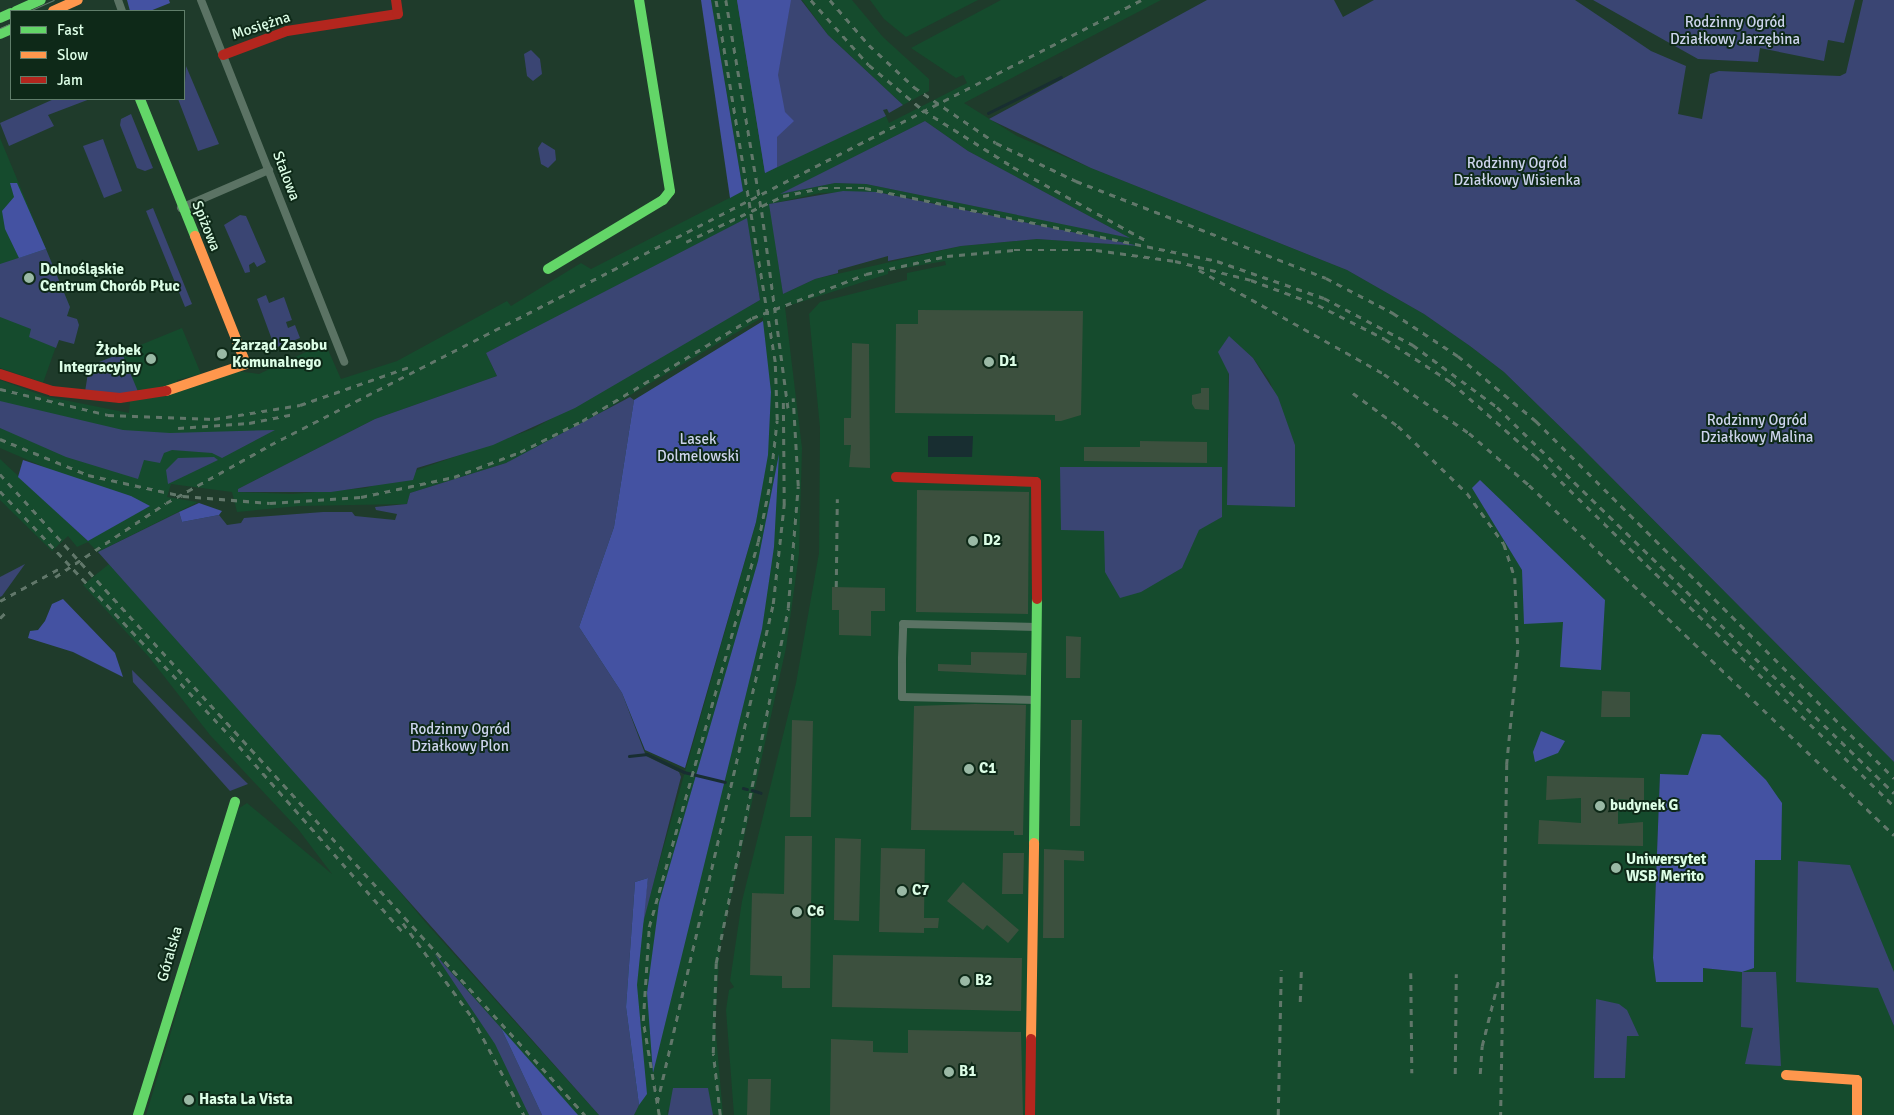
<!DOCTYPE html>
<meta charset="utf-8">
<style>
body{margin:0}
#map{position:relative;width:1894px;height:1115px;overflow:hidden;background:#1f3b2b;font-family:Signika,sans-serif}
div>[style]{position:absolute}
.built>*{inset:0;background:#154b2d}
.green>*{inset:0;background:#3a4573}
.forest>*{inset:0;background:#4452a2}
.water>*{inset:0;background:#182e31}
.stream>*{height:2.5px;margin:-1.25px;padding:0 1.25px;transform-origin:1.25px;border-radius:1.25px;background:#182e31}
.building>*{inset:0;background:#3c503e}
.street>*{height:8px;margin:-4px;padding:0 4px;transform-origin:4px;border-radius:4px;background:#5b7364}
.fast>*{height:10px;margin:-5px;padding:0 5px;transform-origin:5px;border-radius:5px;background:#63d668}
.slow>*{height:10px;margin:-5px;padding:0 5px;transform-origin:5px;border-radius:5px;background:#ff974d}
.jam>*{height:10px;margin:-5px;padding:0 5px;transform-origin:5px;border-radius:5px;background:#b3261e}
.tram>*{height:1px;margin:-0.5px;padding:0 0.5px;transform-origin:0.5px;border-radius:0.5px;background:#61776a}
.rail>*{height:2.5px;margin-top:-1.25px;transform-origin:0;background:repeating-linear-gradient(90deg,#61776a 0 6px,transparent 0 12px)}
.dots>*{width:14px;height:14px;translate:-50% -50%;box-sizing:border-box;border:2px solid #0e2918;border-radius:50%}
span{translate:-50% -50%;white-space:nowrap;text-align:center;line-height:1.15;-webkit-text-stroke:4px #0e2918;paint-order:stroke}
.park-label{font-size:15px;color:#cdd4ed}
.street-label{font-size:15px;color:#dcfde6}
.poi-label{font-size:15px;color:#dcfde6;font-weight:700}
.left{translate:0 -50%;text-align:left}
.right{translate:-100% -50%;text-align:right}
.legend{position:absolute;left:10px;top:10px;width:175px;height:90px;box-sizing:border-box;background:#0e2918;border:1px solid #607e6a;margin:0;padding:6px 9px;list-style:none;font-size:15px;color:#dcfde6}
.legend li{display:flex;align-items:center;gap:10px;height:25px}
.legend b{width:25px;border:1px solid #607e6a}
</style>
<div id="map">
<div class="built">
<i style="clip-path:polygon(evenodd,711px 0,737px 0,765px 172px,886px 116px,889px 123px,967px 83px,963px 75px,956px 78px,911px 48px,1001px 0,1161px 0,964px 103px,1017px 136px,1091px 168px,1347px 270px,1424px 314px,1470px 346px,1504px 372px,1580px 446px,1894px 762px,1894px 985px,1879px 988px,1894px 1026px,1894px 1115px,734px 1115px,726px 1010px,729px 990px,734px 987px,730px 981px,742px 901px,796px 683px,819px 553px,820px 428px,809px 314px,820px 302px,907px 280px,907px 273px,946px 265px,945px 261px,888px 271px,888px 274px,785px 307px,802px 448px,799px 554px,786px 648px,720px 946px,715px 1023px,723px 1115px,667px 1110px,668px 1115px,634px 1115px,639px 1105px,626px 1007px,628px 972px,756px 522px,763px 317px,554px 440px,506px 463px,410px 493px,407px 504px,299px 506px,237px 512px,232px 492px,171px 484px,167px 497px,198px 502px,98px 552px,88px 542px,77px 547px,68px 536px,52px 551px,0 500px,0 459px,88px 541px,131px 496px,65px 476px,0 448px,0 380px,44px 396px,129px 413px,130px 400px,237px 371px,259px 374px,325px 343px,341px 379px,397px 361px,507px 301px,511px 306px,581px 263px,591px 269px,743px 191px,711px 0,925px 121px,968px 151px,1128px 237px,866px 184px,835px 183px,783px 193px,925px 121px,711px 0,877px 192px,910px 198px,1133px 245px,1037px 239px,961px 246px,815px 279px,783px 294px,770px 204px,820px 193px,877px 192px,711px 0,746px 219px,760px 300px,533px 429px,366px 488px,292px 494px,238px 492px,238px 489px,375px 419px,497px 376px,486px 353px,746px 219px,711px 0,1229px 337px,1253px 358px,1269px 380px,1295px 445px,1227px 504px,1229px 337px,711px 0,1660px 775px,1781px 860px,1755px 860px,1754px 968px,1742px 972px,1703px 968px,1703px 982px,1656px 981px,1653px 958px,1660px 775px)"></i>
<i style="clip-path:polygon(802px 0,852px 0,883px 37px,929px 79px,929px 91px,903px 105px,828px 35px)"></i>
<i style="clip-path:polygon(870px 0,978px 0,906px 37px,884px 19px)"></i>
<i style="clip-path:polygon(0 138px,70px 307px,43px 383px,0 368px)"></i>
<i style="clip-path:polygon(182px 328px,201px 374px,177px 380px,177px 385px,139px 394px,89px 366px)"></i>
<i style="clip-path:polygon(109px 564px,331px 810px,427px 924px,599px 1115px,573px 1115px,499px 1034px,529px 1115px,146px 1115px,238px 809px,247px 803px,332px 874px,298px 829px,210px 735px,149px 657px,83px 585px)"></i>
</div>
<div class="green">
<i style="clip-path:polygon(737px 0,801px 0,828px 35px,903px 105px,889px 113px,887px 109px,883px 110px,886px 116px,765px 173px)"></i>
<i style="clip-path:polygon(1207px 0,1334px 0,1343px 17px,1374px 0,1575px 0,1651px 51px,1686px 66px,1678px 114px,1702px 119px,1710px 74px,1719px 71px,1840px 76px,1846px 73px,1863px 0,1894px 0,1894px 762px,1580px 446px,1504px 372px,1470px 346px,1424px 314px,1347px 270px,1091px 168px,989px 119px)"></i>
<i style="clip-path:polygon(1593px 0,1855px 0,1844px 43px,1828px 40px,1824px 61px,1760px 48px,1758px 62px,1698px 59px)"></i>
<i style="clip-path:polygon(531px 50px,540px 59px,542px 74px,533px 81px,527px 76px,524px 54px)"></i>
<i style="clip-path:polygon(186px 66px,219px 144px,198px 151px,178px 99px,184px 99px)"></i>
<i style="clip-path:polygon(54px 99px,90px 99px,48px 115px,54px 126px,9px 146px,0 123px)"></i>
<i style="clip-path:polygon(131px 114px,153px 168px,145px 171px,137px 168px,120px 125px,121px 119px)"></i>
<i style="clip-path:polygon(925px 121px,968px 151px,1130px 238px,866px 184px,835px 183px,780px 194px)"></i>
<i style="clip-path:polygon(103px 139px,122px 191px,104px 198px,83px 146px)"></i>
<i style="clip-path:polygon(542px 142px,555px 150px,556px 160px,548px 168px,541px 164px,538px 148px)"></i>
<i style="clip-path:polygon(843px 191px,877px 192px,1140px 246px,1037px 239px,961px 246px,888px 261px,888px 256px,838px 270px,838px 273px,815px 279px,783px 294px,769px 204px)"></i>
<i style="clip-path:polygon(153px 208px,192px 304px,185px 307px,146px 211px)"></i>
<i style="clip-path:polygon(240px 215px,246px 216px,266px 262px,257px 267px,254px 262px,249px 265px,250px 272px,245px 273px,224px 225px)"></i>
<i style="clip-path:polygon(747px 218px,760px 300px,575px 408px,493px 445px,417px 468px,413px 480px,331px 492px,238px 492px,238px 489px,375px 419px,497px 376px,486px 353px)"></i>
<i style="clip-path:polygon(46px 249px,70px 307px,67px 316px,77px 319px,79px 325px,74px 344px,59px 340px,56px 348px,29px 337px,31px 329px,0 317px,0 264px)"></i>
<i style="clip-path:polygon(266px 295px,269px 303px,284px 297px,292px 320px,286px 322px,288px 328px,295px 325px,300px 338px,275px 348px,257px 299px)"></i>
<i style="clip-path:polygon(1229px 336px,1253px 358px,1278px 397px,1295px 445px,1295px 507px,1227px 505px,1229px 374px,1218px 352px)"></i>
<i style="clip-path:polygon(122px 353px,139px 394px,85px 392px,89px 366px)"></i>
<i style="clip-path:polygon(630px 397px,634px 400px,614px 527px,579px 627px,622px 693px,646px 756px,679px 772px,681px 777px,641px 931px,648px 878px,635px 882px,626px 1007px,639px 1105px,634px 1115px,599px 1115px,98px 552px,179px 512px,182px 522px,219px 515px,227px 525px,241px 523px,244px 518px,323px 512px,352px 512px,355px 516px,395px 520px,397px 514px,376px 510px,375px 507px,407px 504px,410px 493px,506px 463px)"></i>
<i style="clip-path:polygon(0 401px,123px 430px,170px 433px,275px 430px,222px 458px,212px 453px,172px 450px,164px 453px,160px 463px,144px 460px,138px 479px,66px 457px,0 428px)"></i>
<i style="clip-path:polygon(214px 457px,218px 460px,168px 484px,166px 470px,178px 458px)"></i>
<i style="clip-path:polygon(1060px 467px,1222px 467px,1222px 517px,1199px 530px,1182px 568px,1141px 592px,1120px 598px,1105px 572px,1104px 531px,1061px 530px)"></i>
<i style="clip-path:polygon(25px 564px,2px 596px,0 597px,0 577px)"></i>
<i style="clip-path:polygon(132px 670px,248px 784px,230px 791px,133px 682px)"></i>
<i style="clip-path:polygon(1798px 861px,1850px 865px,1894px 972px,1894px 1026px,1878px 988px,1796px 982px)"></i>
<i style="clip-path:polygon(434px 953px,501px 1028px,542px 1115px,529px 1115px,495px 1044px)"></i>
<i style="clip-path:polygon(1742px 972px,1776px 972px,1781px 1066px,1745px 1064px,1753px 1028px,1741px 1027px)"></i>
<i style="clip-path:polygon(1596px 999px,1619px 1004px,1627px 1010px,1639px 1036px,1627px 1036px,1625px 1078px,1594px 1078px)"></i>
<i style="clip-path:polygon(673px 1088px,708px 1088px,713px 1115px,668px 1115px)"></i>
</div>
<div class="forest">
<i style="clip-path:polygon(127px 0,169px 0,170px 3px,150px 11px,130px 11px)"></i>
<i style="clip-path:polygon(701px 0,711px 0,743px 191px,730px 198px)"></i>
<i style="clip-path:polygon(737px 0,791px 0,778px 75px,785px 112px,794px 121px,777px 137px,777px 167px,765px 173px)"></i>
<i style="clip-path:polygon(10px 183px,17px 183px,46px 249px,19px 258px,5px 229px,2px 211px,14px 197px)"></i>
<i style="clip-path:polygon(763px 321px,771px 392px,768px 455px,756px 522px,685px 768px,645px 750px,622px 693px,579px 627px,614px 527px,634px 400px)"></i>
<i style="clip-path:polygon(779px 454px,774px 547px,762px 629px,653px 1073px,647px 993px,659px 903px,758px 561px)"></i>
<i style="clip-path:polygon(23px 460px,131px 496px,150px 506px,88px 541px,18px 477px)"></i>
<i style="clip-path:polygon(1480px 480px,1605px 600px,1601px 670px,1560px 667px,1563px 622px,1524px 624px,1522px 570px,1472px 488px)"></i>
<i style="clip-path:polygon(199px 503px,222px 511px,219px 515px,182px 522px,179px 512px)"></i>
<i style="clip-path:polygon(63px 599px,115px 653px,123px 677px,73px 652px,28px 638px,30px 631px,38px 630px,45px 621px,52px 604px)"></i>
<i style="clip-path:polygon(1541px 731px,1565px 741px,1558px 753px,1535px 762px,1533px 752px)"></i>
<i style="clip-path:polygon(1702px 734px,1720px 735px,1766px 780px,1782px 803px,1781px 860px,1755px 860px,1754px 968px,1742px 972px,1703px 968px,1703px 982px,1656px 982px,1653px 958px,1660px 774px,1688px 775px)"></i>
<i style="clip-path:polygon(648px 878px,637px 985px,647px 1094px,639px 1105px,626px 1007px,635px 882px)"></i>
<i style="clip-path:polygon(501px 1028px,578px 1115px,542px 1115px)"></i>
</div>
<div class="water">
<i style="clip-path:polygon(928px 436px,973px 436px,972px 457px,928px 457px)"></i>
</div>
<div class="stream">
<i style="left:988px;top:113px;width:81px;rotate:-26.3deg"></i>
<i style="left:629px;top:756px;width:18px;rotate:-6deg"></i>
<i style="left:647px;top:754px;width:41px;rotate:25.9deg"></i>
<i style="left:684px;top:772px;width:42px;rotate:13.7deg"></i>
<i style="left:743px;top:788px;width:4px;rotate:14deg"></i>
<i style="left:752px;top:790px;width:9px;rotate:18deg"></i>
</div>
<div class="building">
<i style="clip-path:polygon(918px 310px,1083px 311px,1081px 415px,1061px 421px,1055px 421px,1055px 415px,895px 413px,896px 324px,918px 324px)"></i>
<i style="clip-path:polygon(852px 343px,869px 344px,870px 468px,849px 467px,851px 445px,844px 445px,844px 418px,851px 418px)"></i>
<i style="clip-path:polygon(1201px 388px,1209px 388px,1209px 410px,1195px 409px,1192px 404px,1192px 395px,1201px 393px)"></i>
<i style="clip-path:polygon(1140px 441px,1207px 442px,1207px 463px,1084px 461px,1084px 447px,1140px 447px)"></i>
<i style="clip-path:polygon(917px 490px,1029px 492px,1028px 614px,916px 612px)"></i>
<i style="clip-path:polygon(832px 587px,885px 588px,885px 611px,871px 611px,871px 636px,839px 635px,839px 610px,832px 610px)"></i>
<i style="clip-path:polygon(1066px 636px,1081px 637px,1080px 678px,1066px 678px)"></i>
<i style="clip-path:polygon(971px 652px,1027px 653px,1026px 675px,938px 671px,938px 664px,971px 665px)"></i>
<i style="clip-path:polygon(1602px 691px,1630px 692px,1630px 717px,1601px 717px)"></i>
<i style="clip-path:polygon(975px 704px,1026px 705px,1023px 835px,1014px 835px,1014px 831px,911px 830px,914px 706px)"></i>
<i style="clip-path:polygon(792px 720px,813px 721px,811px 817px,790px 817px)"></i>
<i style="clip-path:polygon(1071px 720px,1082px 720px,1080px 826px,1070px 826px)"></i>
<i style="clip-path:polygon(1547px 776px,1644px 778px,1644px 801px,1618px 799px,1618px 824px,1643px 822px,1643px 846px,1538px 844px,1539px 820px,1581px 823px,1581px 798px,1546px 800px)"></i>
<i style="clip-path:polygon(785px 836px,812px 836px,810px 988px,782px 988px,782px 976px,750px 975px,752px 893px,784px 894px)"></i>
<i style="clip-path:polygon(835px 838px,861px 839px,859px 921px,834px 920px)"></i>
<i style="clip-path:polygon(881px 848px,925px 849px,924px 918px,939px 918px,938px 928px,924px 928px,924px 933px,879px 932px)"></i>
<i style="clip-path:polygon(1044px 849px,1084px 851px,1084px 861px,1064px 860px,1064px 938px,1043px 938px)"></i>
<i style="clip-path:polygon(1003px 853px,1024px 853px,1023px 894px,1002px 894px)"></i>
<i style="clip-path:polygon(963px 882px,1019px 930px,1008px 943px,987px 925px,983px 930px,947px 901px)"></i>
<i style="clip-path:polygon(833px 955px,1022px 958px,1021px 1011px,832px 1007px)"></i>
<i style="clip-path:polygon(908px 1030px,1021px 1032px,1023px 1115px,830px 1115px,831px 1039px,873px 1041px,873px 1052px,908px 1053px)"></i>
<i style="clip-path:polygon(748px 1079px,771px 1079px,770px 1115px,747px 1115px)"></i>
</div>
<div class="street">
<i style="left:118px;top:0;width:12px;rotate:70deg"></i>
<i style="left:201px;top:0;width:389px;rotate:68.4deg"></i>
<i style="left:181px;top:208px;width:96px;rotate:-23.4deg"></i>
<i style="left:1036px;top:700px;width:134px;rotate:-178.7deg"></i>
<i style="left:902px;top:697px;width:38px;rotate:-90deg"></i>
<i style="left:902px;top:659px;width:35px;rotate:-88deg"></i>
<i style="left:903px;top:624px;width:134px;rotate:1.3deg"></i>
</div>
<div class="fast">
<i style="left:16px;top:11px;width:27px;rotate:-24deg"></i>
<i style="left:0;top:18px;width:12px;rotate:-24deg"></i>
<i style="left:0;top:34px;width:12px;rotate:-24deg"></i>
<i style="left:140px;top:99px;width:148px;rotate:68.1deg"></i>
<i style="left:548px;top:269px;width:134px;rotate:-31deg"></i>
<i style="left:663px;top:200px;width:11px;rotate:-52deg"></i>
<i style="left:670px;top:191px;width:193px;rotate:-99.2deg"></i>
<i style="left:1034px;top:843px;width:244px;rotate:-89.3deg"></i>
<i style="left:138px;top:1115px;width:328px;rotate:-72.8deg"></i>
</div>
<div class="slow">
<i style="left:53px;top:11px;width:27px;rotate:-24deg"></i>
<i style="left:166px;top:391px;width:84px;rotate:-18.6deg"></i>
<i style="left:246px;top:364px;width:138px;rotate:-111.7deg"></i>
<i style="left:1031px;top:1039px;width:196px;rotate:-89.1deg"></i>
<i style="left:1786px;top:1075px;width:71px;rotate:4deg"></i>
<i style="left:1857px;top:1080px;width:35px;rotate:90deg"></i>
</div>
<div class="jam">
<i style="left:223px;top:55px;width:68px;rotate:-20.6deg"></i>
<i style="left:287px;top:31px;width:112px;rotate:-8.7deg"></i>
<i style="left:398px;top:14px;width:14px;rotate:-98deg"></i>
<i style="left:0;top:374px;width:55px;rotate:18.1deg"></i>
<i style="left:52px;top:391px;width:68px;rotate:5.9deg"></i>
<i style="left:120px;top:398px;width:47px;rotate:-8.7deg"></i>
<i style="left:896px;top:477px;width:140px;rotate:2deg"></i>
<i style="left:1036px;top:482px;width:117px;rotate:89.5deg"></i>
<i style="left:1030px;top:1115px;width:76px;rotate:-89.2deg"></i>
</div>
<div class="tram">
<i style="left:29px;top:11px;width:27px;rotate:-24deg"></i>
<i style="left:0;top:28px;width:12px;rotate:-24deg"></i>
</div>
<div class="rail">
<i style="left:726px;top:0;width:215px;rotate:80.4deg"></i>
<i style="left:762px;top:212px;width:198px;rotate:82.4deg"></i>
<i style="left:811px;top:0;width:87px;rotate:48.3deg"></i>
<i style="left:869px;top:65px;width:70px;rotate:39.8deg"></i>
<i style="left:923px;top:110px;width:107px;rotate:32.3deg"></i>
<i style="left:1013px;top:167px;width:155px;rotate:28.9deg"></i>
<i style="left:830px;top:0;width:60px;rotate:49.1deg"></i>
<i style="left:869px;top:45px;width:62px;rotate:43deg"></i>
<i style="left:914px;top:87px;width:99px;rotate:34.3deg"></i>
<i style="left:996px;top:143px;width:89px;rotate:25.4deg"></i>
<i style="left:1076px;top:181px;width:268px;rotate:21.2deg"></i>
<i style="left:1326px;top:278px;width:76px;rotate:27.6deg"></i>
<i style="left:1393px;top:313px;width:78px;rotate:33.5deg"></i>
<i style="left:1458px;top:356px;width:102px;rotate:39.8deg"></i>
<i style="left:1536px;top:421px;width:506px;rotate:44.92deg"></i>
<i style="left:686px;top:242px;width:107px;rotate:-25.4deg"></i>
<i style="left:783px;top:196px;width:40px;rotate:-12deg"></i>
<i style="left:822px;top:188px;width:43px"></i>
<i style="left:865px;top:188px;width:359px;rotate:11.7deg"></i>
<i style="left:1217px;top:261px;width:113px;rotate:19.1deg"></i>
<i style="left:1324px;top:298px;width:101px;rotate:27.8deg"></i>
<i style="left:1413px;top:345px;width:104px;rotate:36.4deg"></i>
<i style="left:1497px;top:407px;width:554px;rotate:44.2deg"></i>
<i style="left:1199px;top:270px;width:212px;rotate:29.3deg"></i>
<i style="left:1384px;top:374px;width:103px;rotate:34.8deg"></i>
<i style="left:1469px;top:433px;width:79px;rotate:40.9deg"></i>
<i style="left:1529px;top:485px;width:506px;rotate:43.8deg"></i>
<i style="left:0;top:389px;width:111px;rotate:13.5deg"></i>
<i style="left:108px;top:415px;width:106px;rotate:2.2deg"></i>
<i style="left:214px;top:419px;width:87px;rotate:-9.2deg"></i>
<i style="left:300px;top:405px;width:115px;rotate:-19.2deg"></i>
<i style="left:1353px;top:393px;width:56px;rotate:36.3deg"></i>
<i style="left:1398px;top:426px;width:96px;rotate:44.2deg"></i>
<i style="left:1467px;top:493px;width:63px;rotate:54deg"></i>
<i style="left:1504px;top:544px;width:36px;rotate:72deg"></i>
<i style="left:1515px;top:578px;width:73px;rotate:87.6deg"></i>
<i style="left:1518px;top:651px;width:114px;rotate:95.6deg"></i>
<i style="left:1507px;top:764px;width:351px;rotate:91deg"></i>
<i style="left:178px;top:428px;width:71px;rotate:-4deg"></i>
<i style="left:249px;top:423px;width:46px;rotate:-11.3deg"></i>
<i style="left:0;top:439px;width:95px;rotate:22.2deg"></i>
<i style="left:88px;top:475px;width:97px;rotate:12.5deg"></i>
<i style="left:183px;top:496px;width:87px;rotate:4.6deg"></i>
<i style="left:270px;top:503px;width:91px;rotate:-3.8deg"></i>
<i style="left:361px;top:497px;width:95px;rotate:-12.1deg"></i>
<i style="left:454px;top:477px;width:71px;rotate:-20.7deg"></i>
<i style="left:520px;top:452px;width:69px;rotate:-26.6deg"></i>
<i style="left:582px;top:421px;width:199px;rotate:-31.2deg"></i>
<i style="left:752px;top:318px;width:122px;rotate:-21.1deg"></i>
<i style="left:866px;top:274px;width:83px;rotate:-12.5deg"></i>
<i style="left:947px;top:256px;width:67px;rotate:-5.1deg"></i>
<i style="left:1014px;top:250px;width:82px"></i>
<i style="left:1096px;top:250px;width:80px;rotate:7.9deg"></i>
<i style="left:1175px;top:261px;width:78px;rotate:14deg"></i>
<i style="left:1251px;top:280px;width:72px;rotate:20.5deg"></i>
<i style="left:1318px;top:305px;width:75px;rotate:26.9deg"></i>
<i style="left:1385px;top:339px;width:79px;rotate:33.1deg"></i>
<i style="left:1451px;top:382px;width:112px;rotate:41.4deg"></i>
<i style="left:1535px;top:456px;width:501px;rotate:44.27deg"></i>
<i style="left:0;top:474px;width:868px;rotate:47.62deg"></i>
<i style="left:0;top:491px;width:337px;rotate:46.8deg"></i>
<i style="left:231px;top:737px;width:261px;rotate:48.6deg"></i>
<i style="left:55px;top:577px;width:133px;rotate:-33.7deg"></i>
<i style="left:166px;top:503px;width:119px;rotate:-29.1deg"></i>
<i style="left:270px;top:445px;width:978px;rotate:-27.06deg"></i>
<i style="left:836px;top:587px;width:88px;rotate:-89.3deg"></i>
<i style="left:0;top:601px;width:68px;rotate:-28.8deg"></i>
<i style="left:0;top:618px;width:10px;rotate:-45deg"></i>
<i style="left:403px;top:923px;width:117px;rotate:53.7deg"></i>
<i style="left:472px;top:1017px;width:111px;rotate:62deg"></i>
<i style="left:1411px;top:973px;width:100px;rotate:89.4deg"></i>
<i style="left:1300px;top:1002px;width:31px;rotate:-88deg"></i>
<i style="left:1455px;top:1074px;width:100px;rotate:-89.4deg"></i>
<i style="left:1480px;top:1074px;width:28px;rotate:-86deg"></i>
<i style="left:1482px;top:1046px;width:70px;rotate:-76deg"></i>
<i style="left:657px;top:1103px;width:512px;rotate:-76.91deg"></i>
<i style="left:773px;top:604px;width:100px;rotate:-83.7deg"></i>
<i style="left:784px;top:505px;width:105px;rotate:-90.5deg"></i>
<i style="left:659px;top:1115px;width:95px;rotate:-99.7deg"></i>
<i style="left:643px;top:1021px;width:94px;rotate:-86.3deg"></i>
<i style="left:649px;top:927px;width:400px;rotate:-74.2deg"></i>
<i style="left:758px;top:542px;width:60px;rotate:-78.5deg"></i>
<i style="left:770px;top:483px;width:63px;rotate:-83.7deg"></i>
<i style="left:777px;top:420px;width:58px;rotate:-92deg"></i>
<i style="left:775px;top:362px;width:367px;rotate:-99.3deg"></i>
<i style="left:720px;top:1115px;width:62px;rotate:-96.4deg"></i>
<i style="left:713px;top:1053px;width:90px;rotate:-88.1deg"></i>
<i style="left:716px;top:963px;width:362px;rotate:-78.5deg"></i>
<i style="left:788px;top:608px;width:122px;rotate:-85.3deg"></i>
<i style="left:798px;top:486px;width:88px;rotate:-93.3deg"></i>
<i style="left:1278px;top:1115px;width:145px;rotate:-88.8deg"></i>
</div>
<div class="dots">
<i style="left:29px;top:278px;background:#9ab9a5"></i>
<i style="left:222px;top:354px;background:#9ab9a5"></i>
<i style="left:151px;top:359px;background:#9ab9a5"></i>
<i style="left:989px;top:362px;background:#9ab9a5"></i>
<i style="left:973px;top:541px;background:#9ab9a5"></i>
<i style="left:969px;top:769px;background:#9ab9a5"></i>
<i style="left:1600px;top:806px;background:#9ab9a5"></i>
<i style="left:1616px;top:868px;background:#9ab9a5"></i>
<i style="left:902px;top:891px;background:#9ab9a5"></i>
<i style="left:797px;top:912px;background:#9ab9a5"></i>
<i style="left:965px;top:981px;background:#9ab9a5"></i>
<i style="left:949px;top:1072px;background:#9ab9a5"></i>
<i style="left:189px;top:1100px;background:#9ab9a5"></i>
</div>
<div class="park-label">
<span style="left:1735px;top:31px">Rodzinny Ogród<br>Działkowy Jarzębina</span>
<span style="left:1517px;top:172px">Rodzinny Ogród<br>Działkowy Wisienka</span>
<span style="left:1757px;top:429px">Rodzinny Ogród<br>Działkowy Malina</span>
<span style="left:698px;top:448px">Lasek<br>Dolmelowski</span>
<span style="left:460px;top:738px">Rodzinny Ogród<br>Działkowy Plon</span>
</div>
<div class="street-label">
<span style="left:261px;top:26px;rotate:-18deg">Mosiężna</span>
<span style="left:286px;top:176px;rotate:69deg">Stalowa</span>
<span style="left:206px;top:226px;rotate:68deg">Spiżowa</span>
<span style="left:170px;top:954px;rotate:-74deg">Góralska</span>
</div>
<div class="poi-label">
<span class="left" style="left:40px;top:278px">Dolnośląskie<br>Centrum Chorób Płuc</span>
<span class="left" style="left:232px;top:354px">Zarząd Zasobu<br>Komunalnego</span>
<span class="right" style="left:141px;top:359px">Żłobek<br>Integracyjny</span>
<span class="left" style="left:999px;top:362px">D1</span>
<span class="left" style="left:983px;top:541px">D2</span>
<span class="left" style="left:979px;top:769px">C1</span>
<span class="left" style="left:1610px;top:806px">budynek G</span>
<span class="left" style="left:1626px;top:868px">Uniwersytet<br>WSB Merito</span>
<span class="left" style="left:912px;top:891px">C7</span>
<span class="left" style="left:807px;top:912px">C6</span>
<span class="left" style="left:975px;top:981px">B2</span>
<span class="left" style="left:959px;top:1072px">B1</span>
<span class="left" style="left:199px;top:1100px">Hasta La Vista</span>
</div>
<ul class="legend">
<li><b style="height:6px;background:#63d668"></b>Fast</li>
<li><b style="height:6px;background:#ff974d"></b>Slow</li>
<li><b style="height:6px;background:#b3261e"></b>Jam</li>
</ul>
</div>
